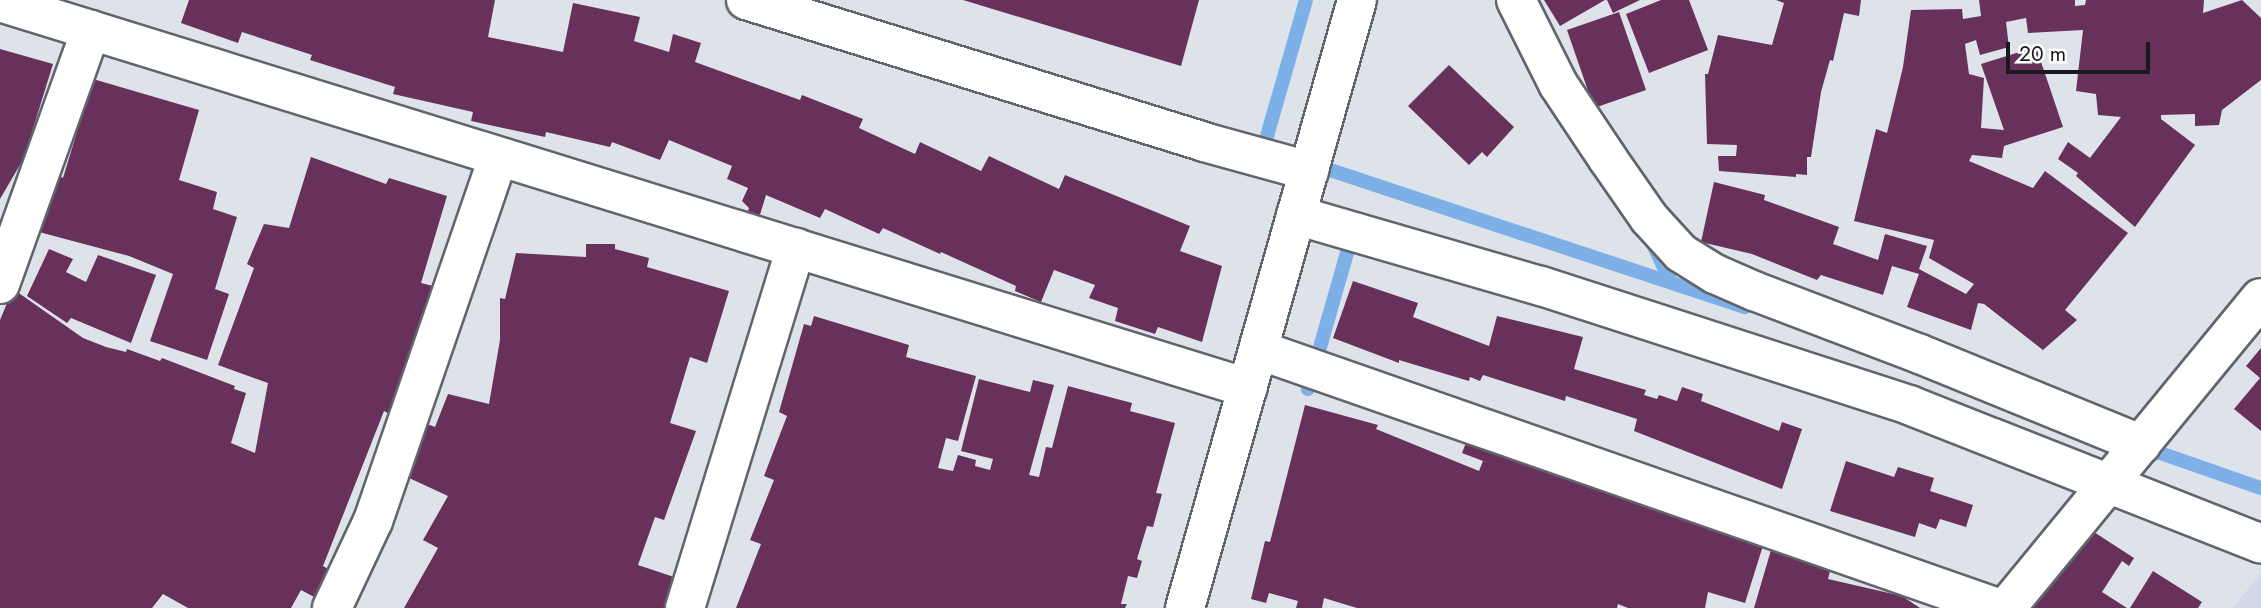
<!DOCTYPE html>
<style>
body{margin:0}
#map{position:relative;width:2261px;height:608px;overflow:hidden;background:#dee3ea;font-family:Jost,sans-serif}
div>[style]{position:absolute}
.built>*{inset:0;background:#d1d9e7}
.stream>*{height:14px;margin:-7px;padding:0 7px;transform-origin:7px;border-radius:7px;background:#7eb0e8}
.building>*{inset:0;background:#67315b}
.roads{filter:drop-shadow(2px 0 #61656b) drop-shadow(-2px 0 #61656b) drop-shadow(0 2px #61656b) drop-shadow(0 -2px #61656b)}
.minor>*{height:38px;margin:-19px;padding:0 19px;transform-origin:19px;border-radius:19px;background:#fff}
.tertiary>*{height:38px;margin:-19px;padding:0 19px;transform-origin:19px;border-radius:19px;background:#fff}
span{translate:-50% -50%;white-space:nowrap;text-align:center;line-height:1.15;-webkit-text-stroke:7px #fff;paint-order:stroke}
.scale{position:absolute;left:2006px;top:42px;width:144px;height:32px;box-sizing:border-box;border:4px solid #181a1d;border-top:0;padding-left:9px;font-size:21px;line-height:24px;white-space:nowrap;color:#181a1d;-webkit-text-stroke:5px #fff;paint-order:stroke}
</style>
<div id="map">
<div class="built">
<i style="clip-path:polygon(2261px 573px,2261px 608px,2233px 608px)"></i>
</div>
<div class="stream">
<i style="left:1261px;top:157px;width:163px;rotate:-74deg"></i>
<i style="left:1312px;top:164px;width:456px;rotate:18.3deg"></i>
<i style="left:1653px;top:244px;width:40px;rotate:65deg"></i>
<i style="left:1308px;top:389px;width:163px;rotate:-74deg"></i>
<i style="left:2143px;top:447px;width:125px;rotate:19.2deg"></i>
</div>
<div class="building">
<i style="clip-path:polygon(189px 0,495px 0,488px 37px,563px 52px,573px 3px,640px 17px,634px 41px,669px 52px,673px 34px,701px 43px,695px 62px,800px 100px,802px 95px,863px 119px,859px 128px,915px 154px,920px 142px,981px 171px,989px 156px,1059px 189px,1065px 175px,1190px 226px,1180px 251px,1222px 266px,1202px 342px,1158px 327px,1155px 334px,1115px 321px,1118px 308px,1089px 298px,1095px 285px,1054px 270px,1041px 302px,1015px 291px,1016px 286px,941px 252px,940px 254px,883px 228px,879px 234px,825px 209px,820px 218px,766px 195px,759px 218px,747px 214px,749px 208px,742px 201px,748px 188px,727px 179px,732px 166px,669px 140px,660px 160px,612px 142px,610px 147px,546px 132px,545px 137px,471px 121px,473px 112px,393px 94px,395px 87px,310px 60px,312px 55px,242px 32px,238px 43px,181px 23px)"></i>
<i style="clip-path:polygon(963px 0,1199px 0,1181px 66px)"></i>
<i style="clip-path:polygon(1544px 0,1605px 0,1560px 26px)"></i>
<i style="clip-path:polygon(1607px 0,1640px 0,1613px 13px)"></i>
<i style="clip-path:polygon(1661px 0,1689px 0,1708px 50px,1649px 73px,1626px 14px)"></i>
<i style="clip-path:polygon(1776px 0,1861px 0,1859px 16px,1844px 13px,1833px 61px,1830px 60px,1821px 92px,1811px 157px,1807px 157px,1807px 175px,1796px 174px,1796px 177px,1719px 171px,1718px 156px,1736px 156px,1737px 145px,1707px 144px,1705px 74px,1708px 74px,1718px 35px,1772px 45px,1784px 3px)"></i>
<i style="clip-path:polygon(1979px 0,2075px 0,2075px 6px,2085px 5px,2086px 0,2204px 0,2203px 13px,2242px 0,2261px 18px,2261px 80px,2222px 110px,2219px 125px,2195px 126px,2195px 114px,2161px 115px,2161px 119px,2195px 145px,2135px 227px,2076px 176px,2078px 173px,2058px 159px,2068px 142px,2090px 158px,2121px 117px,2098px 115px,2096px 94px,2076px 91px,2083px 30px,2028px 33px,2026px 18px,2006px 22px,2009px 47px,1980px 55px,1976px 40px,1965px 44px,1969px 74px,1984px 78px,1981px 128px,2004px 130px,1981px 64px,2036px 47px,2063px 127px,2004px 146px,2002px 158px,1972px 155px,1969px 161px,2033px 188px,2045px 171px,2128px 233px,2065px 310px,2077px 320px,2043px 350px,1984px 304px,1978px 303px,1971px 330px,1907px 307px,1919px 274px,1892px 266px,1883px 295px,1821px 275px,1817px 280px,1752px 254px,1701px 242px,1714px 182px,1765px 195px,1764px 200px,1839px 227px,1833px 244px,1878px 260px,1885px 234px,1927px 246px,1919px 269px,1966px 294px,1974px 284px,1929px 258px,1934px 240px,1854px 221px,1876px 129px,1887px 133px,1903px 67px,1911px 10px,1962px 9px,1963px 19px,1981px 16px)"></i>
<i style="clip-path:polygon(1619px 12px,1646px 90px,1594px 108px,1567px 30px)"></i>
<i style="clip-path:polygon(0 49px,53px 64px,24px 158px,0 199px)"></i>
<i style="clip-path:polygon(1449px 65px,1514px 127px,1487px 157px,1482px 152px,1469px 165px,1408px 106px)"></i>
<i style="clip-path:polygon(93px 79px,199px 110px,179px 180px,217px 192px,213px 209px,237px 217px,215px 289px,229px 294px,207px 360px,150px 341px,173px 274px,129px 256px,39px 232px,56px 174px,63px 178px)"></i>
<i style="clip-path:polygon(311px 157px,386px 184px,389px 178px,447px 196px,421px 283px,433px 286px,395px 417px,384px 411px,323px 566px,330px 570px,316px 598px,301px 590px,291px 608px,188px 608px,163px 594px,152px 608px,0 608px,0 320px,13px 289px,83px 338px,106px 347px,126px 352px,127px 349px,160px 361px,162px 358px,235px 386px,234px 389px,246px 393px,231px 443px,255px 453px,268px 383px,218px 365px,254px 268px,247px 264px,264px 224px,289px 228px)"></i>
<i style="clip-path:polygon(586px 244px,615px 244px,615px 249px,649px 258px,647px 267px,729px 291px,707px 363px,690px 357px,670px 423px,696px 431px,664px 520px,655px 517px,638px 565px,677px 578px,666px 608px,404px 608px,438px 548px,423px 540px,448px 496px,407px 477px,427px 424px,435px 427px,448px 394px,489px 404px,500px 340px,500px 298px,505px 299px,516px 253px,586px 257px)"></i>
<i style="clip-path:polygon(49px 249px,73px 259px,66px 272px,86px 282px,98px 255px,156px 275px,131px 343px,71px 318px,67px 323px,27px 296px)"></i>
<i style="clip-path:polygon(1353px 281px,1418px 303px,1413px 317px,1489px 346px,1497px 316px,1583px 337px,1574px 369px,1646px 390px,1644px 395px,1657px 399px,1659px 395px,1677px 401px,1682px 387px,1703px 394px,1701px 401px,1779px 431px,1782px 422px,1802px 429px,1782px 489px,1634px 431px,1637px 419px,1566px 396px,1565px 401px,1483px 375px,1480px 381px,1470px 377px,1469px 381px,1399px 360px,1399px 363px,1333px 338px)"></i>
<i style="clip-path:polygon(814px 316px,909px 345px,906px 357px,976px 376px,958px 441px,946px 438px,938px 468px,953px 471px,958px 455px,976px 460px,975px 466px,990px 470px,993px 459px,961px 451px,979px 379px,1030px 392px,1033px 380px,1054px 385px,1029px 475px,1039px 477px,1046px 447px,1052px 448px,1068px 386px,1132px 403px,1130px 411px,1175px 423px,1156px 493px,1162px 494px,1153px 527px,1147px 526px,1137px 559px,1142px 561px,1137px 578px,1128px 576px,1121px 604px,1127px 604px,1125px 608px,736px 608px,761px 544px,750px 540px,774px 480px,764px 476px,787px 416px,779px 412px,804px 324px,811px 326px)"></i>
<i style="clip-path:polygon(2261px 348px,2261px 431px,2234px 409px,2260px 378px,2246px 366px)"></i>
<i style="clip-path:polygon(1305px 405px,1378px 425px,1376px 429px,1479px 471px,1483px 461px,1462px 453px,1469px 435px,1766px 536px,1745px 603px,1708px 592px,1705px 608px,1628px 608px,1618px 604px,1617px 608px,1357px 608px,1324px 598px,1322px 608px,1296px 608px,1298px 601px,1269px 593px,1266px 603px,1251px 599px,1265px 541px,1270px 542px)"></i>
<i style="clip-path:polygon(1846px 461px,1894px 477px,1898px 467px,1934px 478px,1930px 491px,1973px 505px,1966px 527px,1940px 519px,1936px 529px,1919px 523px,1915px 537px,1830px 511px)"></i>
<i style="clip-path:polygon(2080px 523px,2134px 558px,2129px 566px,2122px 561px,2102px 592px,2127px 608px,2025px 608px)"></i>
<i style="clip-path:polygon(1771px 550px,1831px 567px,1828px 579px,1902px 596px,1920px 608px,1754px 608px)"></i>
<i style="clip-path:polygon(2153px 571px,2202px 602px,2198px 608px,2130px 608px)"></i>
</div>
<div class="roads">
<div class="minor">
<i style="left:746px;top:0;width:480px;rotate:17.2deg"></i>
<i style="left:1204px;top:142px;width:109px;rotate:15.4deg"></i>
<i style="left:1516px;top:0;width:94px;rotate:63.4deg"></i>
<i style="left:1558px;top:84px;width:90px;rotate:56.3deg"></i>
<i style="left:1608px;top:159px;width:72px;rotate:55.2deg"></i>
<i style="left:1649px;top:218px;width:47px;rotate:47.6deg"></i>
<i style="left:1681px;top:253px;width:40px;rotate:32deg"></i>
<i style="left:1715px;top:274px;width:43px;rotate:23.6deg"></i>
<i style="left:1754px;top:291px;width:178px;rotate:20.8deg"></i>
<i style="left:1920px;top:354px;width:239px;rotate:22.2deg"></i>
<i style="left:0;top:2px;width:1306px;rotate:17.19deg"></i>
<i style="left:1296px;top:215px;width:255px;rotate:16.2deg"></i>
<i style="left:1541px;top:286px;width:387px;rotate:17.9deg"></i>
<i style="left:1909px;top:405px;width:378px;rotate:21.5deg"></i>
<i style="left:0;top:284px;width:270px;rotate:-70.3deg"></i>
<i style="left:1259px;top:350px;width:783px;rotate:19.25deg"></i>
<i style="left:332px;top:608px;width:96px;rotate:-64.8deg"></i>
<i style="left:373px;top:521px;width:385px;rotate:-71deg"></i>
<i style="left:685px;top:608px;width:377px;rotate:-72.9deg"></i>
<i style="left:2006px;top:608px;width:401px;rotate:-50.6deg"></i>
</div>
<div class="tertiary">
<i style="left:1185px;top:608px;width:632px;rotate:-74.2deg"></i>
</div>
</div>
<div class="scale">20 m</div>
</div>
